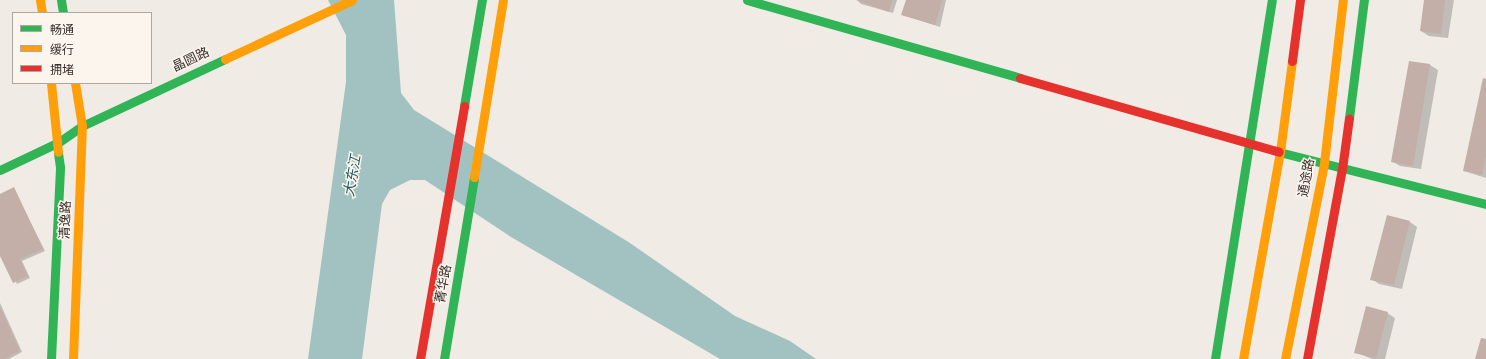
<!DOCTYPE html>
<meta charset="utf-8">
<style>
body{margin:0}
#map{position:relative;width:1486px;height:359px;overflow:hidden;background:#f0ebe5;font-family:Rubik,"Noto Sans SC",sans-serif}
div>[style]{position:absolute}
.water>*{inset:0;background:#a1c2c1}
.shadow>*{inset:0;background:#0003}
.building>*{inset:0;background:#c3afa7}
.fast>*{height:9px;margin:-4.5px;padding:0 4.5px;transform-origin:4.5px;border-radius:4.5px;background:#30b455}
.slow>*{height:9px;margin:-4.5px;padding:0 4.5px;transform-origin:4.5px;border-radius:4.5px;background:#ff9f0a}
.jam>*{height:9px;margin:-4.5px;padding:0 4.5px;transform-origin:4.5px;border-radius:4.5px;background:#e5322d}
span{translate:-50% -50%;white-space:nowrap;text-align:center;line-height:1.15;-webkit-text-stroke:3px #fbf5ee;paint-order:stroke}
.street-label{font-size:13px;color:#3b302b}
.water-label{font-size:14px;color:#1f5a5e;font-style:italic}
.legend{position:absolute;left:12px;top:12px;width:140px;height:72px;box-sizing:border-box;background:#fbf5ee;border:1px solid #aea6a0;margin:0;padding:5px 7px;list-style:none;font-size:12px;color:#3b302b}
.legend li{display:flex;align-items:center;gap:8px;height:20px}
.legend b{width:20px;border:1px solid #aea6a0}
</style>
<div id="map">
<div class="water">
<i style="clip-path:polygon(328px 0,394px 0,401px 93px,414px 110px,630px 243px,735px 316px,790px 341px,816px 359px,720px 359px,511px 237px,425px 180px,410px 180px,390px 190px,382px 204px,362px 359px,308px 359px,346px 82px,346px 35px)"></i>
</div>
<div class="shadow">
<i style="clip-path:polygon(857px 0,897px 0,893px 13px,861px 4px)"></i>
<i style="clip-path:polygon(907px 0,946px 0,940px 27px,903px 15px)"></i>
<i style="clip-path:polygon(1425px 0,1454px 0,1448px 38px,1429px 36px,1421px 31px)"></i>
<i style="clip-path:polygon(1410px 62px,1430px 65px,1438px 70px,1421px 169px,1400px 166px,1392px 161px)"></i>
<i style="clip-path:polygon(1486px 80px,1486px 178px,1464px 171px)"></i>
<i style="clip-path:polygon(14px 189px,45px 251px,22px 261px,30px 278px,17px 284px,0 253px,0 195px)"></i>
<i style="clip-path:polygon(1410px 222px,1417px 227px,1402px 289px,1379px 284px,1372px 279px)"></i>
<i style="clip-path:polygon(0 303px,22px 352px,9px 359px,0 359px)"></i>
<i style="clip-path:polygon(1387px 313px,1395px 318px,1385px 359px,1372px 359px,1355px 352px)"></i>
</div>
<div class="building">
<i style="clip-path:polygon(856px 0,892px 0,889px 12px)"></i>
<i style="clip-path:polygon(906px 0,942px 0,935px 25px,901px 15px)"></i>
<i style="clip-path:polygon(1424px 0,1445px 0,1441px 34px,1420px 31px)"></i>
<i style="clip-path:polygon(1409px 61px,1430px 64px,1413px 166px,1391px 162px)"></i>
<i style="clip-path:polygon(1483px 78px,1486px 79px,1486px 155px,1482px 175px,1463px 171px)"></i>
<i style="clip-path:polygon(14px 187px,43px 249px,20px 259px,28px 276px,13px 283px,0 256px,0 194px)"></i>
<i style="clip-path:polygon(1387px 215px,1410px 221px,1394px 285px,1370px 280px)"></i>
<i style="clip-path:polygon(1366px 306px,1388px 312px,1376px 358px,1354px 353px)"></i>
<i style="clip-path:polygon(0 307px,20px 351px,4px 359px,0 359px)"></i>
<i style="clip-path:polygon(1481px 338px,1486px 339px,1486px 359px,1475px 359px)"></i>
</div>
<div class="fast">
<i style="left:61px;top:0;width:13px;rotate:81deg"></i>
<i style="left:747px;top:0;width:284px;rotate:15.9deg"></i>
<i style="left:464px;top:106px;width:108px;rotate:-80.4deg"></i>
<i style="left:1349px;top:118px;width:119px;rotate:-82.8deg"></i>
<i style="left:1279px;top:152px;width:213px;rotate:14.1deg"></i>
<i style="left:0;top:170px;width:65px;rotate:-25.4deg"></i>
<i style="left:59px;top:142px;width:28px;rotate:-35deg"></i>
<i style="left:82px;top:126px;width:158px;rotate:-25.1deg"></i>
<i style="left:51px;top:359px;width:192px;rotate:-87.3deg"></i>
<i style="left:60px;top:167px;width:15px;rotate:-98deg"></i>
<i style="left:444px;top:359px;width:184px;rotate:-80.6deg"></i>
<i style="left:1215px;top:359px;width:363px;rotate:-81deg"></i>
</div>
<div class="slow">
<i style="left:40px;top:0;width:13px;rotate:81deg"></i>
<i style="left:225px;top:59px;width:140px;rotate:-24.9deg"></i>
<i style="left:51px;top:83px;width:69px;rotate:84.2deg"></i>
<i style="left:474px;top:177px;width:179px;rotate:-80.7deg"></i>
<i style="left:73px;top:359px;width:233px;rotate:-87.8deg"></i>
<i style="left:82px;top:126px;width:44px;rotate:-99.2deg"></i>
<i style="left:1243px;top:359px;width:210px;rotate:-79.9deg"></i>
<i style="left:1280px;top:152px;width:92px;rotate:-82.5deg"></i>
<i style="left:1285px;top:359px;width:200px;rotate:-78.7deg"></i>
<i style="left:1324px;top:163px;width:164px;rotate:-83.4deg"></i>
</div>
<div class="jam">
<i style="left:1292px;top:61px;width:62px;rotate:-82.5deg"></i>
<i style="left:1020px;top:78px;width:269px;rotate:15.9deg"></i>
<i style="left:420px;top:359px;width:257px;rotate:-80.1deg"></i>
<i style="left:1307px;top:359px;width:193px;rotate:-79.6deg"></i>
<i style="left:1342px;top:169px;width:51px;rotate:-82.2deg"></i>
</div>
<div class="street-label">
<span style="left:191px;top:60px;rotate:-25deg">晶圆路</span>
<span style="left:1307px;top:178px;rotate:-80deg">通途路</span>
<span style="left:66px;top:220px;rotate:-88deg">清逸路</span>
<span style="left:444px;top:284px;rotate:-80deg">菁华路</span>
</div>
<div class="water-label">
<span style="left:353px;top:176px;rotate:-80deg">大东江</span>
</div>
<ul class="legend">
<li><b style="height:5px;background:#30b455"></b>畅通</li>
<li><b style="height:5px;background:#ff9f0a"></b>缓行</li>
<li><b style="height:5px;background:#e5322d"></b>拥堵</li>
</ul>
</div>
